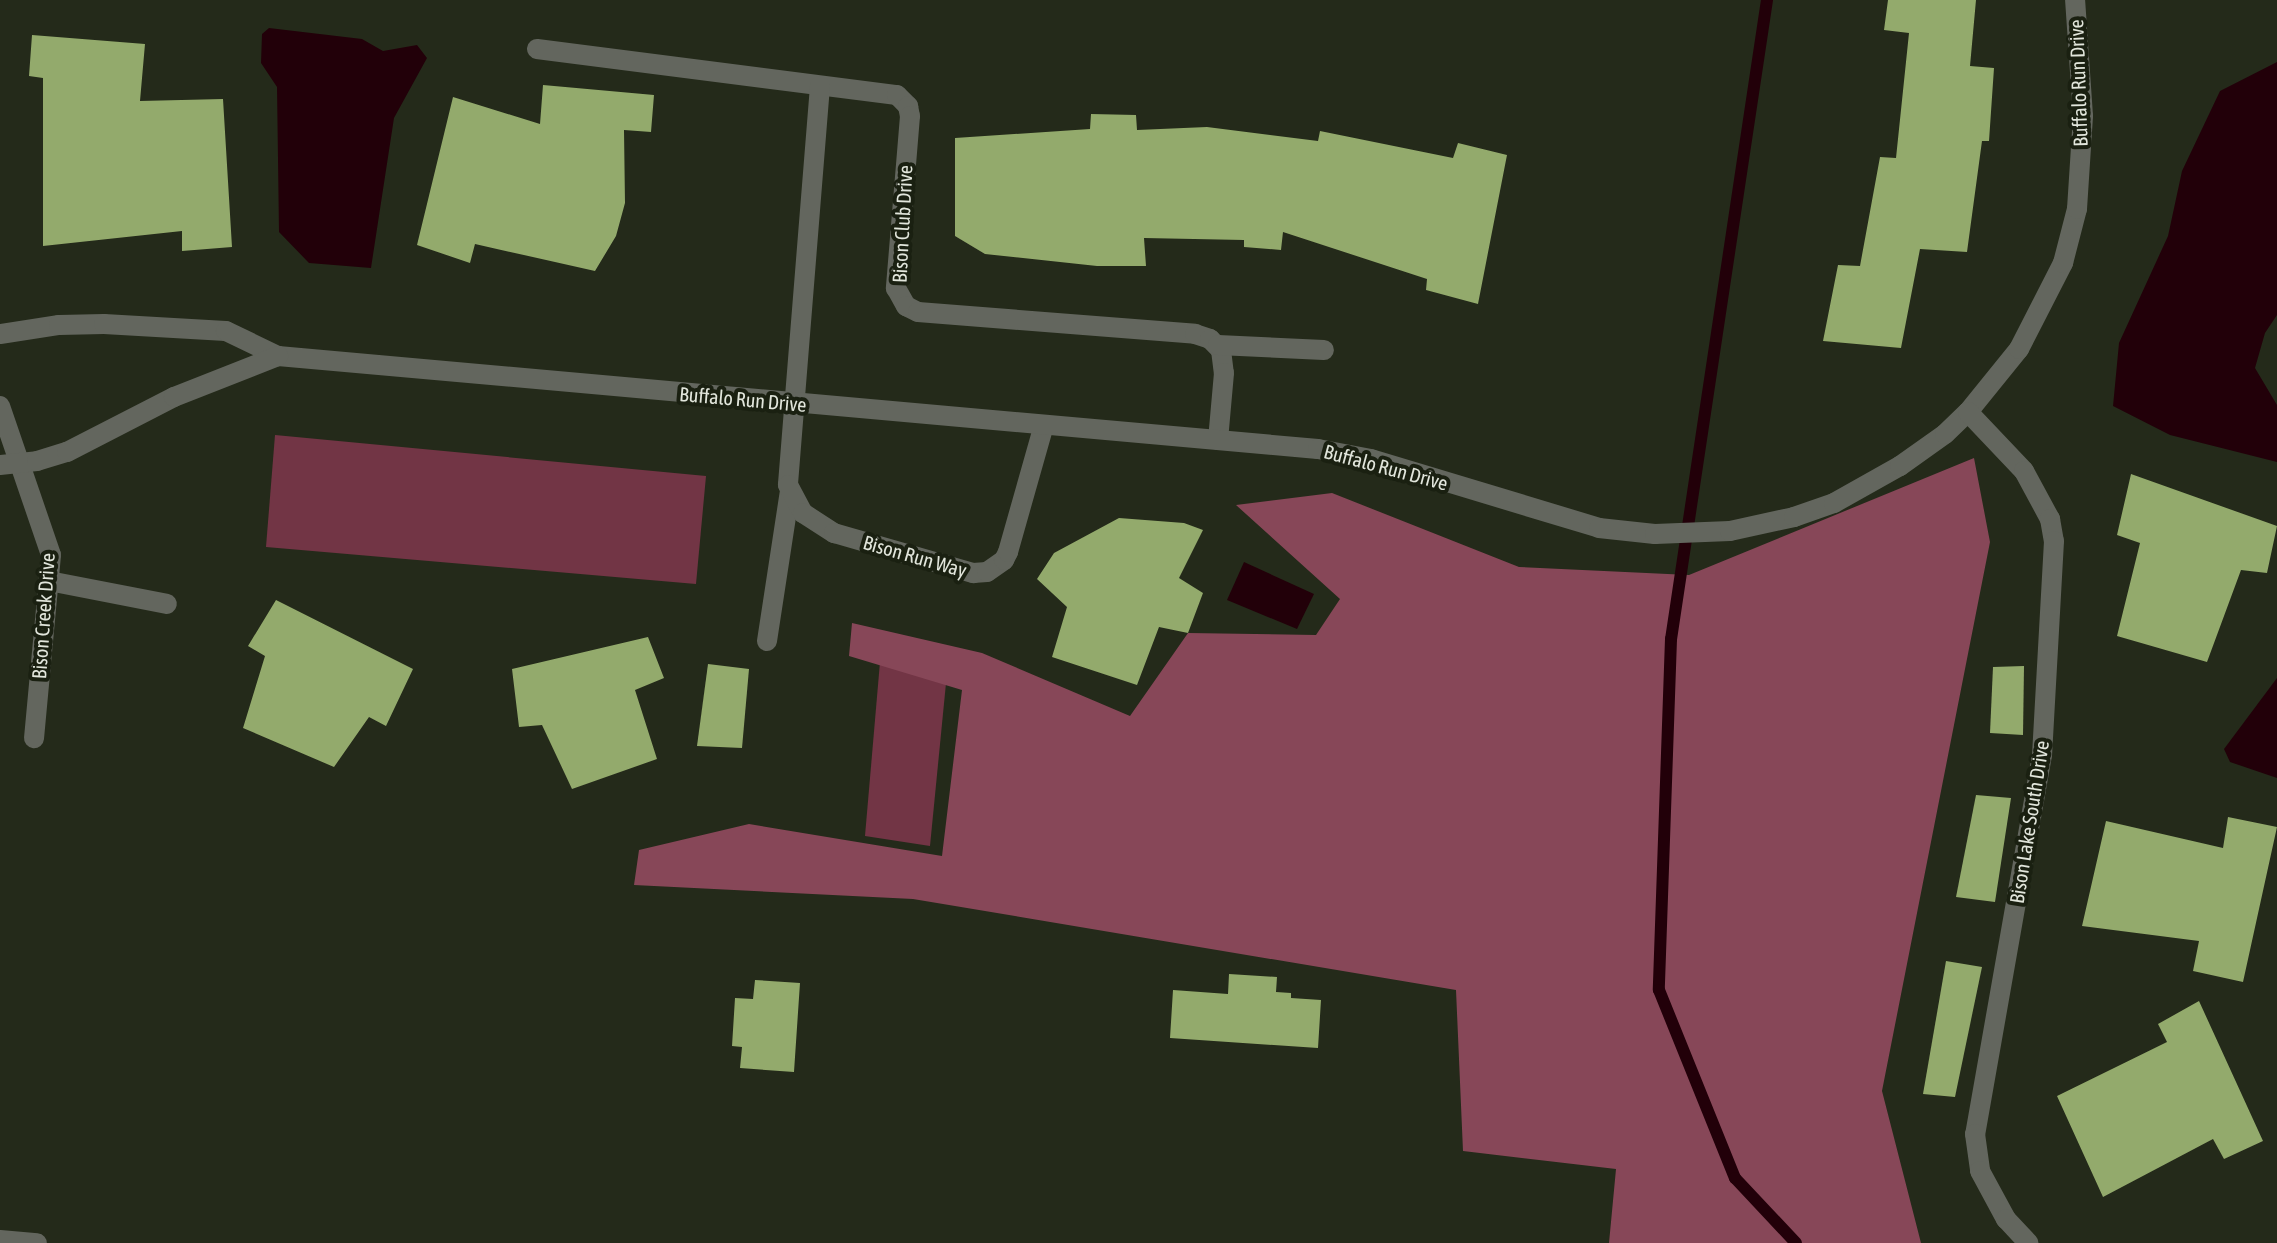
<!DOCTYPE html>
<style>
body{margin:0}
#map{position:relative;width:2277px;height:1243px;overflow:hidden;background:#242a1a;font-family:"Asap Condensed",sans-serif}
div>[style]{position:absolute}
.green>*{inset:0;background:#723545}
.forest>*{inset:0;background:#874758}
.water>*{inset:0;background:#220009}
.stream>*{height:12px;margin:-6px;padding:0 6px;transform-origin:6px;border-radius:6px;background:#220009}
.building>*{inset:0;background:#93aa6c}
.service>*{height:20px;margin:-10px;padding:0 10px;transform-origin:10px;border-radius:10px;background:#63665e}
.minor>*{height:20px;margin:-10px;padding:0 10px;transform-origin:10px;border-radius:10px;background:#63665e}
span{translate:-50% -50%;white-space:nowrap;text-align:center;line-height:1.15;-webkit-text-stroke:8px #1a2011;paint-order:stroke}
.street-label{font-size:20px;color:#e2e6dc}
</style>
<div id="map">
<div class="green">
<i style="clip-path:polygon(275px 435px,706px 476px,696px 584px,266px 547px)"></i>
<i style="clip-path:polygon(880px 662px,947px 673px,930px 846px,865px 836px)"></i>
</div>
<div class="forest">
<i style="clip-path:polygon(1974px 458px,1990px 542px,1882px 1091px,1921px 1243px,1609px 1243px,1616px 1169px,1463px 1151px,1456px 990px,913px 899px,634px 885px,639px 850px,749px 824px,942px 856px,962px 690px,849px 656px,852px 623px,982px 653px,1130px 716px,1188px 633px,1316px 635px,1340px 599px,1236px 505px,1332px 493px,1519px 567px,1689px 575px)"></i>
</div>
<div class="water">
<i style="clip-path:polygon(269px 28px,362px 39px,383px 51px,417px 45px,427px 58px,394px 118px,371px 268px,309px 263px,279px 232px,277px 87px,261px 63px,262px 34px)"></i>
<i style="clip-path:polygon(2277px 62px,2277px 315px,2265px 333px,2255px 368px,2277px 405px,2277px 462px,2170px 435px,2113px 406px,2119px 343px,2168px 236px,2182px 171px,2220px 91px)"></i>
<i style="clip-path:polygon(1244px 562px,1314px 594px,1297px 629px,1227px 600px)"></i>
<i style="clip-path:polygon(2277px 678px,2277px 778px,2230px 762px,2224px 749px)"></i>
</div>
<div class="stream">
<i style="left:1767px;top:0;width:646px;rotate:98.54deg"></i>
<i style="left:1671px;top:639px;width:351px;rotate:92deg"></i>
<i style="left:1659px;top:990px;width:203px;rotate:68deg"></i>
<i style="left:1735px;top:1178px;width:89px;rotate:46.8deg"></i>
</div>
<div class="building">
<i style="clip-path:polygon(1888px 0,1976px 0,1970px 66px,1994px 68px,1989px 141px,1982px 141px,1967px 252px,1920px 249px,1901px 348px,1823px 341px,1838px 265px,1860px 266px,1880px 157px,1896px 158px,1909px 33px,1884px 30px)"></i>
<i style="clip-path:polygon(32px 35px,145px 44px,140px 101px,223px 99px,232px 247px,182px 251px,182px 231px,43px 246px,43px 78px,29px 76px)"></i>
<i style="clip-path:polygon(543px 85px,654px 95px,651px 132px,624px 130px,625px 203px,616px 236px,595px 271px,475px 244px,470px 263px,417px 245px,453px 97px,540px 124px)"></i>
<i style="clip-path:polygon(1091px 114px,1136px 115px,1137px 130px,1207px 127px,1318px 141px,1320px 131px,1453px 158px,1458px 143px,1507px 155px,1478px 304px,1426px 290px,1427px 279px,1283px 232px,1281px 250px,1244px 247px,1244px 240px,1144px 238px,1146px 266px,1097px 266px,985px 254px,955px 236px,955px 138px,1090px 129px)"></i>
<i style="clip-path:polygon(2131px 474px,2277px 526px,2267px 573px,2241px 570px,2207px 662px,2117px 636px,2140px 543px,2117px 535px)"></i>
<i style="clip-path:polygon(1119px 518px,1184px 523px,1203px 530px,1179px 578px,1203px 593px,1188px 633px,1159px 627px,1137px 685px,1052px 657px,1067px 607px,1037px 579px,1054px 553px)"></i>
<i style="clip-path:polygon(276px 600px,413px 669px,386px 726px,369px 717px,334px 767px,243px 728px,265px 656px,248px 646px)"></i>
<i style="clip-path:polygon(648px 637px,664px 678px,635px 690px,657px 759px,572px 789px,542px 725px,519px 727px,512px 669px)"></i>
<i style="clip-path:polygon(708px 664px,749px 669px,742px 748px,697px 746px)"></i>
<i style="clip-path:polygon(2024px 666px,2023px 735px,1990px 733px,1993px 667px)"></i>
<i style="clip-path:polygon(1976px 795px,2011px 798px,1995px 902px,1956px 897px)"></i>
<i style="clip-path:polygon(2228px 817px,2277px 827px,2243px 982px,2193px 971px,2199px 941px,2082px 926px,2106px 821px,2223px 848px)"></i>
<i style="clip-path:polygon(1946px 961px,1982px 967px,1955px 1097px,1923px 1094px)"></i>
<i style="clip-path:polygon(1229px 974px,1277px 977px,1276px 992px,1291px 993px,1291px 998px,1321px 1000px,1318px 1048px,1170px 1038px,1173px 990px,1228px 994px)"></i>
<i style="clip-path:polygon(755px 980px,800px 983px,794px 1072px,740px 1068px,742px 1047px,732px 1046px,735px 998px,753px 999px)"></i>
<i style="clip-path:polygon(2199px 1001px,2263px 1141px,2224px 1159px,2213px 1139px,2103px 1197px,2057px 1096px,2167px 1042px,2158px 1024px)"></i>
</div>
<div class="service">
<i style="left:537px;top:49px;width:363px;rotate:7.3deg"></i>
<i style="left:897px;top:95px;width:16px;rotate:45deg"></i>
<i style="left:908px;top:106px;width:10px;rotate:79deg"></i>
<i style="left:910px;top:116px;width:173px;rotate:94.7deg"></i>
<i style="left:896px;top:288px;width:21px;rotate:61deg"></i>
<i style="left:906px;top:306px;width:13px;rotate:27deg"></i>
<i style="left:918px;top:312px;width:278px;rotate:4.5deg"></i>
<i style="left:1195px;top:334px;width:16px;rotate:18deg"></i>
<i style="left:1210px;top:339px;width:16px;rotate:45deg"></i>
<i style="left:1221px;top:350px;width:23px;rotate:83deg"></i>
<i style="left:1224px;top:373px;width:67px;rotate:95.1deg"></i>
<i style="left:1218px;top:345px;width:106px;rotate:2.7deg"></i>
<i style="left:49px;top:581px;width:120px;rotate:11deg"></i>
<i style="left:767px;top:641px;width:153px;rotate:-81.3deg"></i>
<i style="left:0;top:1240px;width:37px;rotate:5deg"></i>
</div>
<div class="minor">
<i style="left:820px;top:86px;width:400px;rotate:94.6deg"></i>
<i style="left:788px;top:485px;width:32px;rotate:62deg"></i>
<i style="left:803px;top:513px;width:37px;rotate:33deg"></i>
<i style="left:834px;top:533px;width:145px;rotate:16.1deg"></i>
<i style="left:973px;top:573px;width:14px;rotate:-4deg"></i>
<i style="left:987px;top:572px;width:21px;rotate:-35deg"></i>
<i style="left:1004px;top:560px;width:9px;rotate:-63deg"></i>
<i style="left:1008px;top:552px;width:132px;rotate:-74.2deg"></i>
<i style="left:0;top:334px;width:60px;rotate:-8.7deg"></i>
<i style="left:59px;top:325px;width:45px;rotate:-1.3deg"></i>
<i style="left:104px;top:324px;width:122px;rotate:3.3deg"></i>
<i style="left:226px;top:331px;width:58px;rotate:25.7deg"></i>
<i style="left:278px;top:356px;width:1044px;rotate:5.11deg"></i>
<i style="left:1318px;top:449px;width:54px;rotate:10.7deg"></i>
<i style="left:1371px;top:459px;width:238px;rotate:16.8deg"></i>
<i style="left:1599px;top:528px;width:56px;rotate:6.1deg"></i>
<i style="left:1655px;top:534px;width:75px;rotate:-2.3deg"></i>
<i style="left:1730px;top:531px;width:66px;rotate:-12.3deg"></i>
<i style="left:1794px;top:517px;width:42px;rotate:-19.3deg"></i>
<i style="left:1834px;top:503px;width:76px;rotate:-29.3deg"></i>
<i style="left:1900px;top:466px;width:55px;rotate:-35.4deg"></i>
<i style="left:1945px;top:434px;width:32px;rotate:-44deg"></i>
<i style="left:1968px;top:412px;width:81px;rotate:-51deg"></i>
<i style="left:2019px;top:349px;width:97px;rotate:-62.9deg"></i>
<i style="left:2063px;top:263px;width:56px;rotate:-75.5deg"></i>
<i style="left:2077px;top:209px;width:93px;rotate:-86.3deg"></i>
<i style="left:2083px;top:116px;width:116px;rotate:-93.9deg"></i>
<i style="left:0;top:406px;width:157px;rotate:71.1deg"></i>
<i style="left:51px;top:555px;width:184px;rotate:95.3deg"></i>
<i style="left:1968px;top:412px;width:81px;rotate:46.5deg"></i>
<i style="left:2024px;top:471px;width:55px;rotate:61.6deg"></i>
<i style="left:2050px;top:519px;width:22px;rotate:80deg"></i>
<i style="left:2054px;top:541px;width:214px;rotate:93.2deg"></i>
<i style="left:2042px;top:755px;width:385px;rotate:100deg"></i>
<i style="left:1975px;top:1134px;width:37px;rotate:82deg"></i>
<i style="left:1980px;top:1171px;width:55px;rotate:61.6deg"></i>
<i style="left:2006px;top:1219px;width:33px;rotate:47deg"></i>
<i style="left:0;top:465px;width:37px;rotate:-6deg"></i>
<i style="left:37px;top:461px;width:31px;rotate:-17deg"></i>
<i style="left:67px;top:452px;width:120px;rotate:-27.2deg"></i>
<i style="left:174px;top:397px;width:112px;rotate:-21.5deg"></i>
</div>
<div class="street-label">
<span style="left:2078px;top:83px;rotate:-92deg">Buffalo Run Drive</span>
<span style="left:902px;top:224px;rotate:-87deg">Bison Club Drive</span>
<span style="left:743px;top:399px;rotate:5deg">Buffalo Run Drive</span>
<span style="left:1386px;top:467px;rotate:15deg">Buffalo Run Drive</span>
<span style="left:915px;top:556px;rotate:16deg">Bison Run Way</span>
<span style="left:43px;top:616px;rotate:-86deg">Bison Creek Drive</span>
<span style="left:2029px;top:822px;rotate:-81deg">Bison Lake South Drive</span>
</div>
</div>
